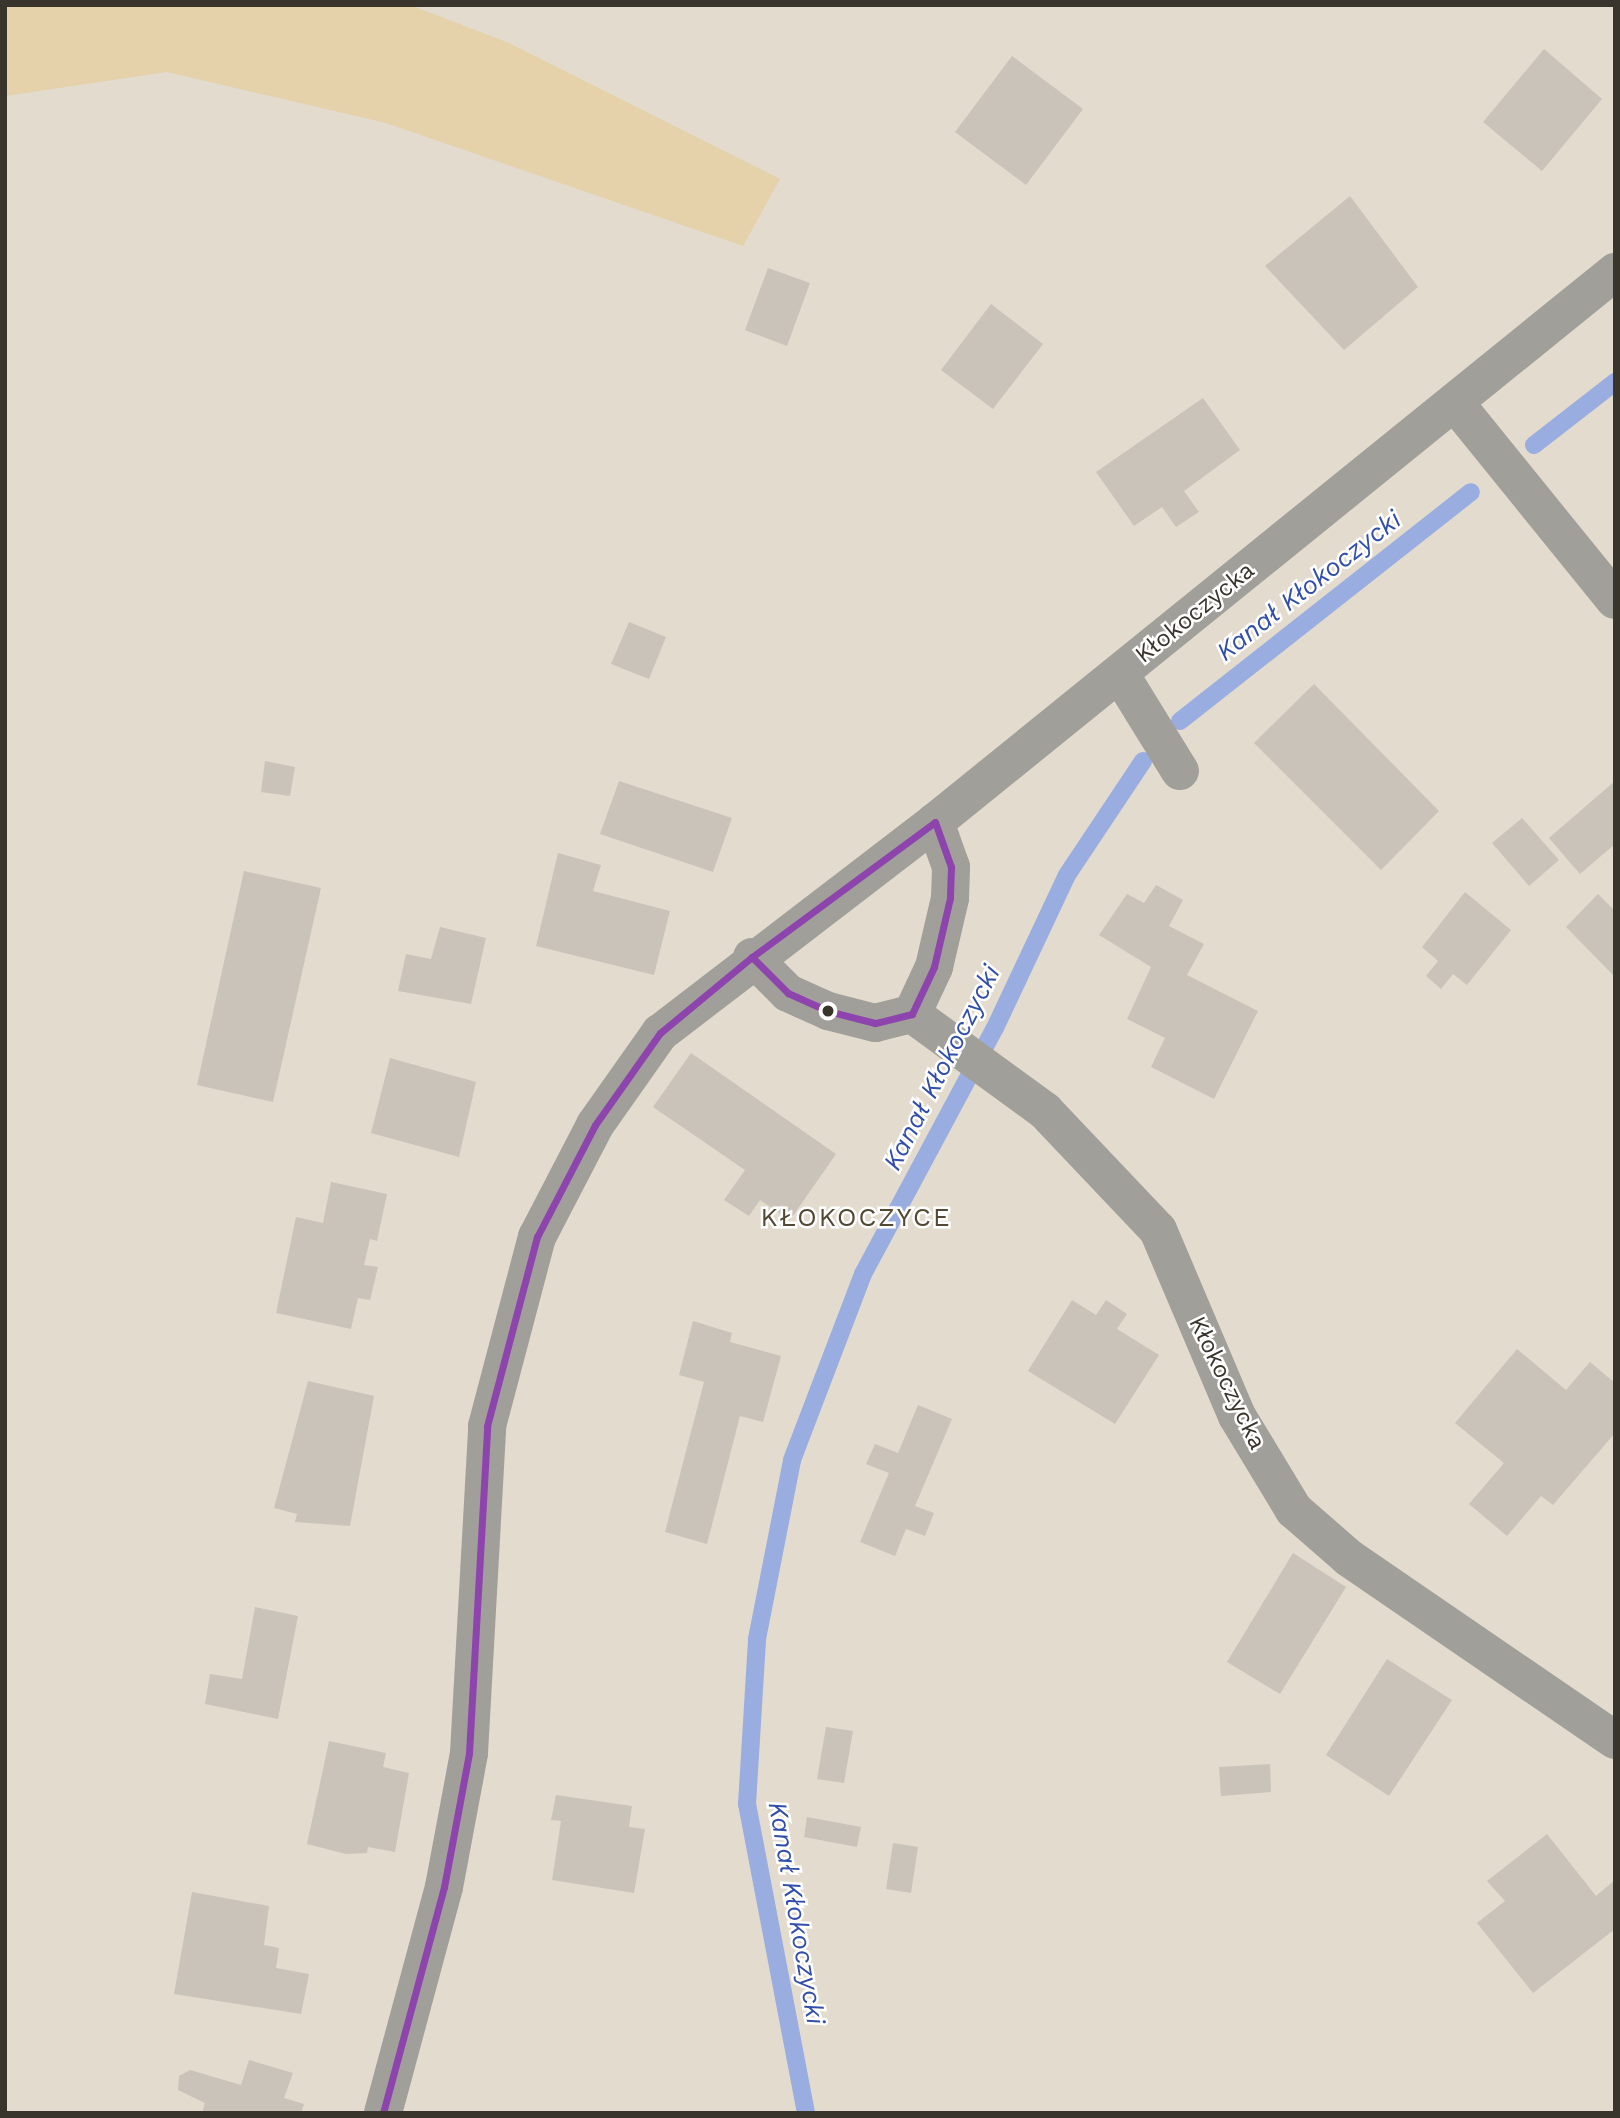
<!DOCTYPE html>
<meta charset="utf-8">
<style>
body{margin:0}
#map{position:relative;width:1620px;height:2118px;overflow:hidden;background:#e2dbce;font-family:"Work Sans",sans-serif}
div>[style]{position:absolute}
.green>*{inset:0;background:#e5d1aa}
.stream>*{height:18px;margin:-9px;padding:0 9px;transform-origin:9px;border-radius:9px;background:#99ade0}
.building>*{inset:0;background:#c9c3b9}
.minor>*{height:38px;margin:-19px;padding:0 19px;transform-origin:19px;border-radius:19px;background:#a19f9a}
.bus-1>*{height:7px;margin:-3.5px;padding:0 3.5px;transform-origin:3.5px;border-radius:3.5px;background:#8e44ad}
.dots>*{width:19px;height:19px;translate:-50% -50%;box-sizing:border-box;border:4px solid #fff;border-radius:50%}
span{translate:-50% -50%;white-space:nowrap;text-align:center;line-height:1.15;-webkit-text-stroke:5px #fff;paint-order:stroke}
.street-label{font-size:24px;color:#3a352c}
.water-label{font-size:26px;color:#314faa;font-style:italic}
.neighbourhood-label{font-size:26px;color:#524834;letter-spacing:2px}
.frame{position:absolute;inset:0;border:7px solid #3a352c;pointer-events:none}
</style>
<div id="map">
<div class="green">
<i style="clip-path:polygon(5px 5px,410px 5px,509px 43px,780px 179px,743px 246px,386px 123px,167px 72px,5px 96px)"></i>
</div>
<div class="stream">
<i style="left:1534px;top:445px;width:103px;rotate:-37.9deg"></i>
<i style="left:1180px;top:721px;width:370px;rotate:-38.2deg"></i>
<i style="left:806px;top:2113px;width:315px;rotate:-100.8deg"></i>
<i style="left:747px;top:1804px;width:165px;rotate:-86.5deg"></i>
<i style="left:757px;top:1639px;width:182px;rotate:-78.9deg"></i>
<i style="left:792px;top:1460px;width:199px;rotate:-69.1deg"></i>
<i style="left:863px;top:1274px;width:279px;rotate:-61.8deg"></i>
<i style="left:995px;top:1028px;width:169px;rotate:-64.8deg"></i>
<i style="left:1067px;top:875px;width:137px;rotate:-56.3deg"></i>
</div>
<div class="building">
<i style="clip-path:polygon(1544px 49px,1602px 99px,1542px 171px,1483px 122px)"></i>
<i style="clip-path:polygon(1012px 56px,1083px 109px,1026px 185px,955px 132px)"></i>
<i style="clip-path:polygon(1350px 196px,1418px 287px,1344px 350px,1265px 266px)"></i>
<i style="clip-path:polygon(768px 268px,810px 283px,787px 346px,745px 330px)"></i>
<i style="clip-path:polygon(991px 304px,1043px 344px,993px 409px,941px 370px)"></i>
<i style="clip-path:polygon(1203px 398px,1240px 450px,1184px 491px,1199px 512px,1176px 527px,1162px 507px,1134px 526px,1096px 472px)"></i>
<i style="clip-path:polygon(629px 622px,666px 637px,649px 679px,611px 664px)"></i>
<i style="clip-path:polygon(1314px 684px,1439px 811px,1381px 870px,1254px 743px)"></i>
<i style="clip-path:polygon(265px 761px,295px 767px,290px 796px,261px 792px)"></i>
<i style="clip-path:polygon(619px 781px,732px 818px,713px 872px,600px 834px)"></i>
<i style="clip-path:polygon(1615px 781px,1615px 844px,1580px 874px,1549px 838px)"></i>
<i style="clip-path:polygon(1522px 818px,1559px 860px,1529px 886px,1492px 843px)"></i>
<i style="clip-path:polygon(558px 853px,601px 865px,593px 891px,670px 911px,654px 975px,536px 946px)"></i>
<i style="clip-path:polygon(244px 871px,321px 888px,273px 1102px,197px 1085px)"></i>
<i style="clip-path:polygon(1156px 885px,1183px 900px,1169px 926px,1204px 944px,1187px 975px,1258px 1011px,1214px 1099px,1151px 1067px,1165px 1038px,1127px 1019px,1151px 967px,1099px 935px,1127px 894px,1144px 903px)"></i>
<i style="clip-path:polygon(1465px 892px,1511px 930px,1467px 985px,1453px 974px,1441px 989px,1426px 976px,1438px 961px,1422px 947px)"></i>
<i style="clip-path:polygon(1598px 894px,1615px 911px,1615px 977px,1566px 927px)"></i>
<i style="clip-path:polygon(440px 927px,486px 938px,471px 1004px,398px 991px,406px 954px,431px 959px)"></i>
<i style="clip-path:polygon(691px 1053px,836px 1154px,790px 1220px,760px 1200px,749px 1216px,724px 1200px,745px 1170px,653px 1107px)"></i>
<i style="clip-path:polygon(390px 1058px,476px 1082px,459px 1157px,371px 1133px)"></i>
<i style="clip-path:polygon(331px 1182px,387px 1194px,377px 1241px,370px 1239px,364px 1265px,378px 1267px,370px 1300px,358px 1298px,351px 1329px,276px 1313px,296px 1217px,323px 1223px)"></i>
<i style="clip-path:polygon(1072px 1300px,1096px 1315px,1106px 1300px,1127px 1314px,1117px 1329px,1159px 1355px,1115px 1424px,1028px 1371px)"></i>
<i style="clip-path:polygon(693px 1321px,732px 1333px,730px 1342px,781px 1356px,763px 1422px,740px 1416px,707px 1544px,665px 1532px,704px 1382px,679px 1375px)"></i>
<i style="clip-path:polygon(1517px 1349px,1566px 1390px,1590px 1362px,1615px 1383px,1615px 1433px,1553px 1505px,1541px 1496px,1507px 1536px,1469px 1504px,1504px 1463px,1455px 1423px)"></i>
<i style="clip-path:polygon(308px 1381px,374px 1396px,350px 1526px,295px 1522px,297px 1514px,274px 1508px)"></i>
<i style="clip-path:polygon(918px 1405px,952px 1419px,915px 1506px,934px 1513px,925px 1536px,906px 1529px,895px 1556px,860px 1542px,889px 1473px,866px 1464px,875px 1444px,898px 1453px)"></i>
<i style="clip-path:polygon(1293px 1553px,1346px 1587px,1280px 1694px,1227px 1662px)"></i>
<i style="clip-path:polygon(255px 1607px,298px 1616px,278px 1719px,205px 1704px,210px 1674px,242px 1679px)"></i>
<i style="clip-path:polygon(1387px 1659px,1452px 1700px,1389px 1796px,1326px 1755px)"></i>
<i style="clip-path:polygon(826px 1727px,853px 1731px,844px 1783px,817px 1779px)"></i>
<i style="clip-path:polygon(329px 1741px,386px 1753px,383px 1767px,409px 1773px,395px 1852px,368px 1847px,367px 1853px,346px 1854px,307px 1844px)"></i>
<i style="clip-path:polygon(1270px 1764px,1271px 1792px,1221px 1796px,1219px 1767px)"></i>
<i style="clip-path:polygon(556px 1795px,632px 1806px,629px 1827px,645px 1829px,634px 1893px,552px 1880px,561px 1821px,551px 1820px)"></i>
<i style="clip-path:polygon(807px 1817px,861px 1827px,857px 1847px,804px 1837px)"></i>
<i style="clip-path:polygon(1547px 1834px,1596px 1896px,1615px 1880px,1615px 1929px,1533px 1993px,1477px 1923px,1505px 1901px,1487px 1881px)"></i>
<i style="clip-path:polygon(893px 1843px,918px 1847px,911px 1893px,886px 1889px)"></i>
<i style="clip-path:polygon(192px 1892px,269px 1906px,264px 1945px,279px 1948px,276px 1968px,309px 1974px,301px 2014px,174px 1994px)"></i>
<i style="clip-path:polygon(249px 2060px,293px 2073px,284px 2098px,304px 2104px,301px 2113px,202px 2113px,205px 2103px,178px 2090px,179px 2076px,190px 2070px,241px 2085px)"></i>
</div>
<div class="minor">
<i style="left:1456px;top:404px;width:252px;rotate:51deg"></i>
<i style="left:1120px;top:674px;width:114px;rotate:58.3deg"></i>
<i style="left:752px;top:957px;width:51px;rotate:45deg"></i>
<i style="left:788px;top:993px;width:44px;rotate:24.2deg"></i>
<i style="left:828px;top:1011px;width:49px;rotate:14.3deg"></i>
<i style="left:875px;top:1023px;width:38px;rotate:-14deg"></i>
<i style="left:912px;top:1014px;width:165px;rotate:36.1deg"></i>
<i style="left:1045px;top:1111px;width:164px;rotate:46.5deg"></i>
<i style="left:1158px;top:1230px;width:202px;rotate:67deg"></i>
<i style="left:1237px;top:1416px;width:110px;rotate:58.8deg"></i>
<i style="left:1294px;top:1510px;width:73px;rotate:41.1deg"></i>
<i style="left:1349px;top:1558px;width:322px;rotate:34.4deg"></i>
<i style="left:912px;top:1014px;width:52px;rotate:-64.9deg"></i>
<i style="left:934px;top:967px;width:71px;rotate:-76.9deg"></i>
<i style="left:950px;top:898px;width:31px;rotate:-88deg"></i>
<i style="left:951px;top:867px;width:48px;rotate:-109.6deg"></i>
<i style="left:383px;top:2113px;width:234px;rotate:-74.9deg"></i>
<i style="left:444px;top:1887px;width:136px;rotate:-79.4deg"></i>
<i style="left:469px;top:1753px;width:327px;rotate:-86.8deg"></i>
<i style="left:487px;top:1426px;width:196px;rotate:-75.2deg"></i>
<i style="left:537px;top:1237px;width:126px;rotate:-62.6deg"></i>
<i style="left:595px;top:1125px;width:113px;rotate:-54.8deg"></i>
<i style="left:660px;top:1033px;width:347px;rotate:-37.5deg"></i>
<i style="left:935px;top:822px;width:875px;rotate:-38.97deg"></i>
</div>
<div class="bus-1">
<i style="left:935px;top:822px;width:48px;rotate:70.4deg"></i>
<i style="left:951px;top:867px;width:31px;rotate:92deg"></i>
<i style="left:950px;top:898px;width:71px;rotate:103.1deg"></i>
<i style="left:934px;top:967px;width:52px;rotate:115.1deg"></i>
<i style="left:912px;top:1014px;width:38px;rotate:166deg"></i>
<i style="left:875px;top:1023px;width:49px;rotate:-165.7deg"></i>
<i style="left:828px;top:1011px;width:44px;rotate:-155.8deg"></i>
<i style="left:788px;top:993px;width:51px;rotate:-135deg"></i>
<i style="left:752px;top:957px;width:227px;rotate:-36.4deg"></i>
<i style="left:383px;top:2113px;width:234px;rotate:-74.9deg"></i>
<i style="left:444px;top:1887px;width:136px;rotate:-79.4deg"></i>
<i style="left:469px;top:1753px;width:327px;rotate:-86.8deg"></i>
<i style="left:487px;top:1426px;width:196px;rotate:-75.2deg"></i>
<i style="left:537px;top:1237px;width:126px;rotate:-62.6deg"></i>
<i style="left:595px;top:1125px;width:113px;rotate:-54.8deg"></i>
<i style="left:660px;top:1033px;width:119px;rotate:-39.6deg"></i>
</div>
<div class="dots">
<i style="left:828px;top:1011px;background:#3a352c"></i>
</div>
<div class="street-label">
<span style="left:1195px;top:613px;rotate:-39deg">Kłokoczycka</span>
<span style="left:1227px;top:1383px;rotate:64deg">Kłokoczycka</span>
</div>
<div class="water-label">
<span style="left:1309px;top:586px;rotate:-38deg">Kanał Kłokoczycki</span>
<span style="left:942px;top:1068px;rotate:-63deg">Kanał Kłokoczycki</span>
<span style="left:796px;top:1913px;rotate:80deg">Kanał Kłokoczycki</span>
</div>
<div class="neighbourhood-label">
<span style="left:856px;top:1218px">KŁOKOCZYCE</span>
</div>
<div class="frame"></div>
</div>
